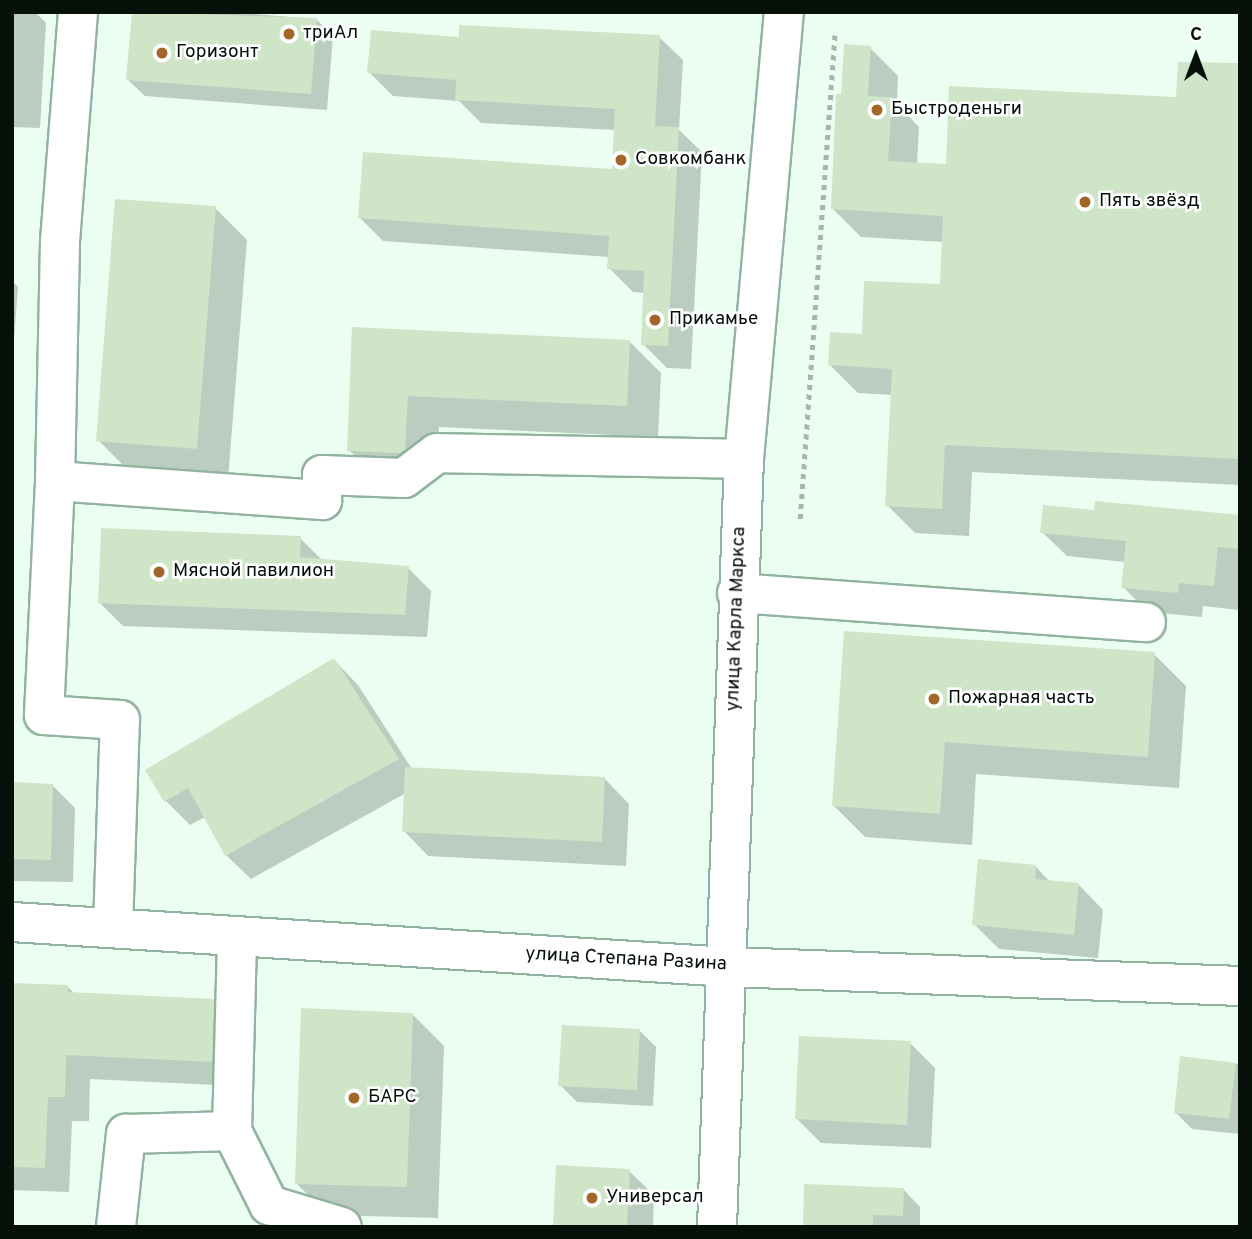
<!DOCTYPE html>
<meta charset="utf-8">
<style>
body{margin:0}
#map{position:relative;width:1252px;height:1239px;overflow:hidden;background:#eafff2;font-family:Overpass,sans-serif}
div>[style]{position:absolute}
.shadow>*{inset:0;background:#0003}
.building>*{inset:0;background:#cee5c8}
.path>*{height:4.5px;margin-top:-2.25px;transform-origin:0;background:repeating-linear-gradient(90deg,#a5b7ab 0 5px,transparent 0 10px)}
.roads{filter:drop-shadow(2px 0 #92b39f) drop-shadow(-2px 0 #92b39f) drop-shadow(0 2px #92b39f) drop-shadow(0 -2px #92b39f)}
.minor>*{height:38px;margin:-19px;padding:0 19px;transform-origin:19px;border-radius:19px;background:#fff}
.major>*{height:38px;margin:-19px;padding:0 19px;transform-origin:19px;border-radius:19px;background:#fff}
.dots>*{width:19px;height:19px;translate:-50% -50%;box-sizing:border-box;border:4px solid #fff;border-radius:50%}
span{translate:-50% -50%;white-space:nowrap;text-align:center;line-height:1.15;-webkit-text-stroke:5px #fff;paint-order:stroke}
.poi-label{font-size:19px;color:#051009}
.left{translate:0 -50%;text-align:left}
.street-label{font-size:19px;color:#051009}
.frame{position:absolute;inset:0;border:14px solid #051009;pointer-events:none}
.north{position:absolute;left:1161px;top:21px;width:70px;height:70px;-webkit-text-stroke:5px #fff;paint-order:stroke;rotate:0deg;font-size:19px;font-weight:700;line-height:28px;text-align:center;color:#051009}
.north::after{content:'';display:block;margin:auto;width:24px;height:32px;background:#051009;clip-path:polygon(50% 0,100% 100%,50% 72%,0 100%)}
</style>
<div id="map">
<div class="shadow">
<i style="clip-path:polygon(12px 12px,35px 12px,46px 23px,40px 128px,12px 127px)"></i>
<i style="clip-path:polygon(133px 12px,227px 12px,316px 19px,333px 36px,327px 110px,145px 96px,128px 80px)"></i>
<i style="clip-path:polygon(659px 37px,683px 60px,679px 130px,702px 152px,691px 369px,667px 368px,643px 344px,645px 293px,633px 292px,609px 268px,609px 257px,383px 241px,360px 218px,613px 171px,615px 130px,481px 123px,459px 101px,393px 96px,369px 72px,460px 39px)"></i>
<i style="clip-path:polygon(870px 48px,898px 76px,897px 104px,919px 127px,917px 164px,947px 166px,1178px 99px,1240px 67px,1240px 485px,972px 472px,969px 536px,915px 533px,887px 505px,892px 395px,858px 393px,829px 364px,863px 336px,942px 286px,944px 242px,861px 237px,833px 209px,843px 96px)"></i>
<i style="clip-path:polygon(215px 208px,247px 240px,228px 480px,130px 472px,98px 440px)"></i>
<i style="clip-path:polygon(12px 281px,18px 287px,12px 365px)"></i>
<i style="clip-path:polygon(354px 329px,629px 341px,661px 373px,658px 437px,439px 427px,436px 482px,381px 482px,349px 450px)"></i>
<i style="clip-path:polygon(1096px 512px,1240px 516px,1239px 610px,1203px 606px,1202px 617px,1148px 612px,1123px 587px,1125px 562px,1067px 556px,1042px 532px)"></i>
<i style="clip-path:polygon(300px 538px,323px 561px,408px 568px,431px 591px,427px 637px,123px 626px,100px 603px)"></i>
<i style="clip-path:polygon(845px 633px,1154px 654px,1186px 686px,1179px 788px,976px 774px,972px 845px,865px 837px,833px 805px)"></i>
<i style="clip-path:polygon(334px 660px,358px 685px,412px 769px,605px 779px,629px 804px,626px 866px,428px 856px,404px 831px,406px 793px,251px 879px,226px 855px,205px 817px,190px 825px,166px 801px,148px 770px)"></i>
<i style="clip-path:polygon(12px 784px,52px 785px,75px 808px,73px 882px,12px 881px)"></i>
<i style="clip-path:polygon(1035px 866px,1051px 883px,1079px 885px,1103px 910px,1098px 958px,999px 949px,974px 924px)"></i>
<i style="clip-path:polygon(12px 985px,68px 987px,75px 994px,213px 1001px,237px 1026px,236px 1086px,90px 1079px,89px 1121px,72px 1121px,69px 1192px,12px 1190px)"></i>
<i style="clip-path:polygon(412px 1014px,444px 1046px,438px 1218px,328px 1215px,296px 1183px)"></i>
<i style="clip-path:polygon(640px 1031px,656px 1047px,653px 1106px,577px 1102px,560px 1085px)"></i>
<i style="clip-path:polygon(910px 1043px,935px 1068px,931px 1148px,821px 1143px,796px 1118px)"></i>
<i style="clip-path:polygon(1181px 1058px,1240px 1064px,1240px 1134px,1192px 1129px,1176px 1113px)"></i>
<i style="clip-path:polygon(629px 1171px,654px 1195px,653px 1227px,555px 1227px)"></i>
<i style="clip-path:polygon(904px 1190px,920px 1207px,920px 1227px,803px 1227px)"></i>
</div>
<div class="building">
<i style="clip-path:polygon(132px 12px,317px 18px,311px 94px,126px 80px)"></i>
<i style="clip-path:polygon(459px 25px,660px 35px,655px 126px,679px 127px,668px 346px,641px 345px,644px 271px,607px 269px,609px 236px,358px 218px,363px 152px,612px 169px,615px 109px,455px 100px,456px 80px,367px 73px,371px 30px,459px 37px)"></i>
<i style="clip-path:polygon(844px 44px,871px 46px,868px 96px,892px 97px,888px 161px,946px 164px,949px 86px,1176px 97px,1178px 62px,1240px 63px,1240px 459px,945px 445px,942px 509px,885px 506px,892px 369px,828px 365px,830px 332px,862px 334px,864px 281px,940px 284px,943px 216px,831px 209px,836px 94px,841px 94px)"></i>
<i style="clip-path:polygon(115px 199px,216px 206px,197px 449px,96px 441px)"></i>
<i style="clip-path:polygon(352px 327px,630px 340px,627px 406px,408px 396px,405px 450px,400px 453px,347px 451px)"></i>
<i style="clip-path:polygon(1095px 501px,1240px 515px,1240px 549px,1218px 547px,1214px 586px,1179px 583px,1178px 593px,1121px 588px,1126px 541px,1040px 533px,1043px 505px,1094px 510px)"></i>
<i style="clip-path:polygon(101px 528px,301px 536px,300px 557px,409px 566px,405px 615px,98px 603px)"></i>
<i style="clip-path:polygon(844px 631px,1155px 652px,1148px 757px,945px 742px,940px 814px,832px 806px)"></i>
<i style="clip-path:polygon(334px 658px,399px 759px,225px 856px,188px 788px,164px 802px,145px 770px)"></i>
<i style="clip-path:polygon(405px 767px,605px 777px,602px 842px,402px 832px)"></i>
<i style="clip-path:polygon(12px 782px,53px 784px,51px 860px,12px 859px)"></i>
<i style="clip-path:polygon(978px 859px,1036px 865px,1035px 879px,1079px 883px,1074px 935px,972px 925px)"></i>
<i style="clip-path:polygon(12px 983px,68px 985px,68px 992px,214px 999px,212px 1062px,66px 1055px,65px 1097px,48px 1097px,45px 1168px,12px 1167px)"></i>
<i style="clip-path:polygon(301px 1008px,413px 1013px,407px 1187px,295px 1184px)"></i>
<i style="clip-path:polygon(562px 1025px,640px 1029px,637px 1090px,558px 1086px)"></i>
<i style="clip-path:polygon(799px 1036px,911px 1041px,907px 1125px,795px 1119px)"></i>
<i style="clip-path:polygon(1180px 1056px,1236px 1063px,1229px 1119px,1174px 1113px)"></i>
<i style="clip-path:polygon(556px 1165px,630px 1169px,627px 1227px,553px 1227px)"></i>
<i style="clip-path:polygon(804px 1184px,904px 1188px,903px 1216px,873px 1215px,873px 1227px,803px 1227px)"></i>
</div>
<div class="path">
<i style="left:800px;top:519px;width:485px;rotate:-85.9deg"></i>
</div>
<div class="roads">
<div class="minor">
<i style="left:55px;top:481px;width:240px;rotate:-88.8deg"></i>
<i style="left:60px;top:241px;width:230px;rotate:-85.5deg"></i>
<i style="left:737px;top:593px;width:410px;rotate:4.1deg"></i>
<i style="left:12px;top:922px;width:719px;rotate:3.59deg"></i>
<i style="left:730px;top:967px;width:510px;rotate:2.13deg"></i>
<i style="left:113px;top:928px;width:208px;rotate:-88.1deg"></i>
<i style="left:120px;top:720px;width:76px;rotate:-176.2deg"></i>
<i style="left:44px;top:715px;width:234px;rotate:-87.3deg"></i>
<i style="left:55px;top:481px;width:268px;rotate:4.1deg"></i>
<i style="left:322px;top:500px;width:25px;rotate:-90deg"></i>
<i style="left:322px;top:475px;width:82px;rotate:2.1deg"></i>
<i style="left:404px;top:478px;width:41px;rotate:-37.1deg"></i>
<i style="left:437px;top:453px;width:307px;rotate:1.1deg"></i>
<i style="left:232px;top:1131px;width:83px;rotate:63.4deg"></i>
<i style="left:269px;top:1205px;width:76px;rotate:16.8deg"></i>
<i style="left:116px;top:1227px;width:94px;rotate:-83.9deg"></i>
<i style="left:126px;top:1134px;width:106px;rotate:-1.6deg"></i>
<i style="left:232px;top:1131px;width:195px;rotate:-88.5deg"></i>
</div>
<div class="major">
<i style="left:717px;top:1227px;width:768px;rotate:-87.99deg"></i>
<i style="left:744px;top:459px;width:449px;rotate:-84.9deg"></i>
</div>
</div>
<div class="dots">
<i style="left:289px;top:34px;background:#a26629"></i>
<i style="left:162px;top:53px;background:#a26629"></i>
<i style="left:877px;top:110px;background:#a26629"></i>
<i style="left:621px;top:160px;background:#a26629"></i>
<i style="left:1085px;top:202px;background:#a26629"></i>
<i style="left:655px;top:320px;background:#a26629"></i>
<i style="left:159px;top:572px;background:#a26629"></i>
<i style="left:934px;top:699px;background:#a26629"></i>
<i style="left:354px;top:1098px;background:#a26629"></i>
<i style="left:592px;top:1198px;background:#a26629"></i>
</div>
<div class="poi-label">
<span class="left" style="left:303px;top:34px">триАл</span>
<span class="left" style="left:176px;top:53px">Горизонт</span>
<span class="left" style="left:891px;top:110px">Быстроденьги</span>
<span class="left" style="left:635px;top:160px">Совкомбанк</span>
<span class="left" style="left:1099px;top:202px">Пять звёзд</span>
<span class="left" style="left:669px;top:320px">Прикамье</span>
<span class="left" style="left:173px;top:572px">Мясной павилион</span>
<span class="left" style="left:948px;top:699px">Пожарная часть</span>
<span class="left" style="left:368px;top:1098px">БАРС</span>
<span class="left" style="left:606px;top:1198px">Универсал</span>
</div>
<div class="street-label">
<span style="left:737px;top:619px;rotate:-88deg">улица Карла Маркса</span>
<span style="left:626px;top:960px;rotate:3deg">улица Степана Разина</span>
</div>
<div class="frame"></div>
<div class="north">С</div>
</div>
